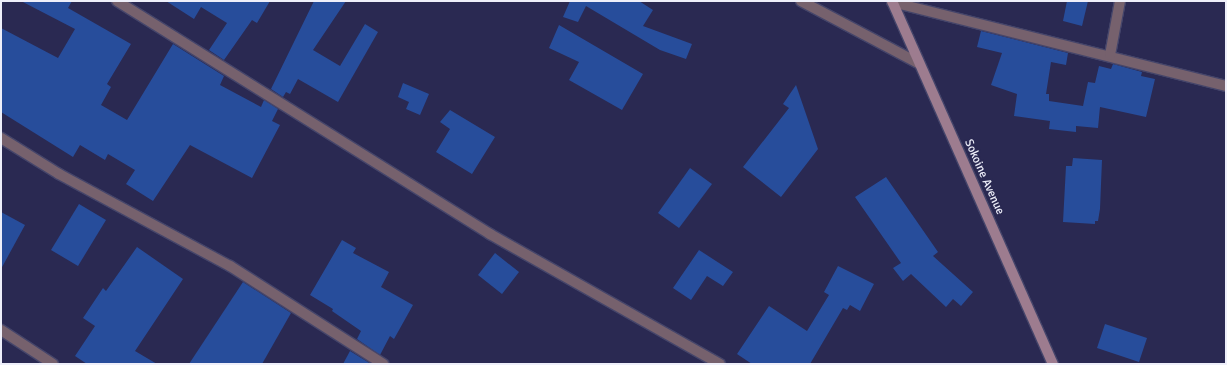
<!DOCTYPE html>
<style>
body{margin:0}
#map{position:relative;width:1227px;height:365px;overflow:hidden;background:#2a2952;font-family:Signika,sans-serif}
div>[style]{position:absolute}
.building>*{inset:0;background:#274d9b}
.roads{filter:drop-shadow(1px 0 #45456a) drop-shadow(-1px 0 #45456a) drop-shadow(0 1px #45456a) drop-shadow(0 -1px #45456a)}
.street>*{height:10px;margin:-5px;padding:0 5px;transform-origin:5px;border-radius:5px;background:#76616d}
.secondary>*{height:10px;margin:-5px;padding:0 5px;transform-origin:5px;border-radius:5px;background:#9d7c8f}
span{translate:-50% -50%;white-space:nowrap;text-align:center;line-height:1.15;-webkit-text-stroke:3.5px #2a2952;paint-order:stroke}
.street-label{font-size:12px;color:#eeeffa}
.frame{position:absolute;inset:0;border:2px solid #eeeffa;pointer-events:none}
</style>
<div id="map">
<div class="building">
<i style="clip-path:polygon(21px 1px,72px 1px,68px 8px,131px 44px,107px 84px,111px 87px,101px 105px,127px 120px,173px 44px,224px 76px,220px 85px,261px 107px,264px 100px,278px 109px,272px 121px,280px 125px,252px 178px,190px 145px,153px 201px,126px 184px,135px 170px,108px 154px,105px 160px,80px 145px,73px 157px,1px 112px,1px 28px,58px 58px,75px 29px)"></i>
<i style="clip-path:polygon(166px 1px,270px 1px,257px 23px,252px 20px,224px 60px,209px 50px,227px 23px,201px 7px,194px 19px)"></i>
<i style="clip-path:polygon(314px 1px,346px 1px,313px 50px,340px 66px,365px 24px,378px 32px,338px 102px,298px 79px,290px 94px,286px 92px,283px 97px,271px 89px)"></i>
<i style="clip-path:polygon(570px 1px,639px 1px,653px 10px,643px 26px,692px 44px,686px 59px,660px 50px,586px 6px,578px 22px,563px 17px)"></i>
<i style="clip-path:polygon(1067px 1px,1088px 1px,1082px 26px,1063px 21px)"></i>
<i style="clip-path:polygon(559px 25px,643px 74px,622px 110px,569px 80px,579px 62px,549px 48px)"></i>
<i style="clip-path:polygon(981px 31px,1068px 53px,1066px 65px,1051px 62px,1046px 94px,1049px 94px,1049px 101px,1083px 106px,1088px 82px,1095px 83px,1099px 66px,1111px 69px,1113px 64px,1142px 72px,1141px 76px,1155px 79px,1146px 117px,1100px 107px,1098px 128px,1076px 126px,1076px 132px,1049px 129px,1050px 121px,1014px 116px,1017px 94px,991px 85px,1002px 53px,977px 47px)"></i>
<i style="clip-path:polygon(403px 83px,429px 94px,420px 115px,406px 109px,409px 102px,398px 97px)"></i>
<i style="clip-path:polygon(796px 85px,818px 149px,781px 197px,743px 167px,789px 108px,783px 104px)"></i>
<i style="clip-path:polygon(450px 110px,495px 137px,472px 174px,436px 152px,450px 129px,440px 122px)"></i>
<i style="clip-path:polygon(1073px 158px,1102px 160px,1100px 209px,1098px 221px,1095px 221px,1095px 224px,1063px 222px,1066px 166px,1072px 166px)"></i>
<i style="clip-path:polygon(690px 168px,712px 184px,679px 228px,658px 213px)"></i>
<i style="clip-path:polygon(886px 177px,938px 252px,933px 256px,973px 292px,961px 306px,953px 299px,946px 307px,911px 274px,903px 281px,893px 268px,901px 263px,855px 197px)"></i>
<i style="clip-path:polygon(79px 204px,106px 220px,78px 266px,51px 250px)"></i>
<i style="clip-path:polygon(1px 212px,25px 225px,1px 269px)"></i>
<i style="clip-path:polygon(342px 240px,356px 248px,353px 253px,389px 272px,381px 287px,413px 305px,394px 339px,390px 336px,380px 355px,357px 339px,361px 331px,332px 311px,333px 309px,310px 295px)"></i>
<i style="clip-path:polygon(137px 247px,183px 279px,135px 351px,157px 364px,87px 364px,75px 356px,95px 326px,83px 318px,103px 288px,106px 291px)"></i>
<i style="clip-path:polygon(699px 250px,733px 272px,723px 286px,707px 276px,691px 300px,673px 288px)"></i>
<i style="clip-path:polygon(495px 253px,519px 272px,502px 294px,478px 275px)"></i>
<i style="clip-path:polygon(838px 266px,874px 284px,860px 311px,850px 305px,847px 310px,843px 308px,810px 364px,752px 364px,737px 354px,769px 306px,807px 331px,829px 295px,824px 292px)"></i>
<i style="clip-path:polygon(243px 282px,291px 313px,262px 364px,189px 364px)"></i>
<i style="clip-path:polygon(1105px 324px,1147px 338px,1139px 362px,1097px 348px)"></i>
<i style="clip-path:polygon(350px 351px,371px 364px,343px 364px)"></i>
</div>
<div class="roads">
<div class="street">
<i style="left:117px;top:1px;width:440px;rotate:32deg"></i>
<i style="left:490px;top:234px;width:264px;rotate:29.5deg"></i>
<i style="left:801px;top:1px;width:132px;rotate:27.9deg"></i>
<i style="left:892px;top:2px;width:344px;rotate:14.1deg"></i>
<i style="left:1110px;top:55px;width:55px;rotate:-79.5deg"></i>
<i style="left:1px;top:138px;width:68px;rotate:31.8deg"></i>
<i style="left:59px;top:174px;width:194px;rotate:28.3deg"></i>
<i style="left:230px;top:266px;width:182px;rotate:32.6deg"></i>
<i style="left:1px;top:330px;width:62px;rotate:33.2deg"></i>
</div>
<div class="secondary">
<i style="left:892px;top:1px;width:397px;rotate:66.1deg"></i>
</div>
</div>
<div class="street-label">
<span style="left:984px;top:177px;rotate:66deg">Sokoine Avenue</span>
</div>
<div class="frame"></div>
</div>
